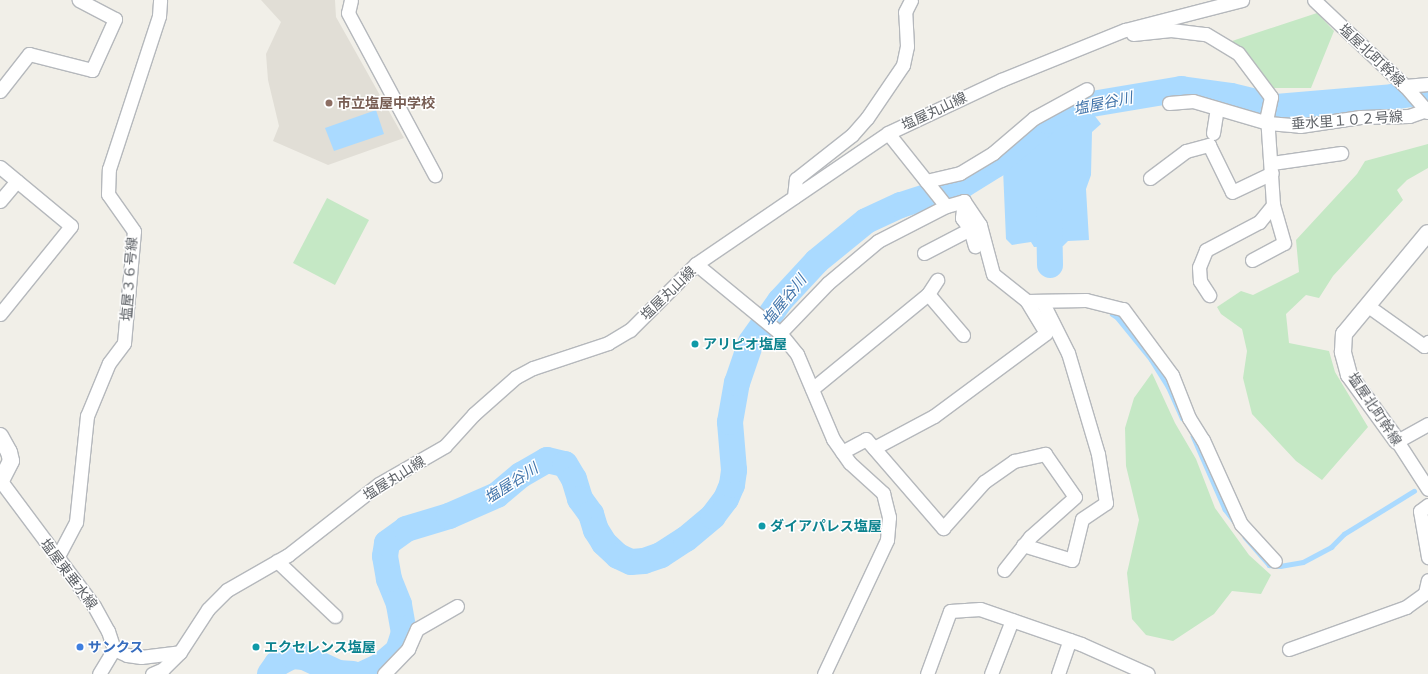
<!DOCTYPE html>
<meta charset="utf-8">
<style>
body{margin:0}
#map{position:relative;width:1428px;height:674px;overflow:hidden;background:#f1efe8;font-family:Arial,"Noto Sans JP",sans-serif}
div>[style]{position:absolute}
.education>*{inset:0;background:#e1ded6}
.green>*{inset:0;background:#c5e8c5}
.water>*{inset:0;background:#aadaff}
.stream>*{height:4.5px;margin:-2.25px;padding:0 2.25px;transform-origin:2.25px;border-radius:2.25px;background:#aadaff}
.river>*{height:26px;margin:-13px;padding:0 13px;transform-origin:13px;border-radius:13px;background:#aadaff}
.roads{filter:drop-shadow(1px 0 #b5b8bc) drop-shadow(-1px 0 #b5b8bc) drop-shadow(0 1px #b5b8bc) drop-shadow(0 -1px #b5b8bc)}
.minor>*{height:13px;margin:-6.5px;padding:0 6.5px;transform-origin:6.5px;border-radius:6.5px;background:#fff}
.tertiary>*{height:16px;margin:-8px;padding:0 8px;transform-origin:8px;border-radius:8px;background:#fff}
.dots>*{width:11px;height:11px;translate:-50% -50%;box-sizing:border-box;border:2px solid #fff;border-radius:50%}
span{translate:-50% -50%;white-space:nowrap;text-align:center;line-height:1.15;-webkit-text-stroke:3px #fff;paint-order:stroke}
.street-label{font-size:14px;color:#5f6368}
.education-label{font-size:14px;color:#785e54;font-weight:700}
.left{translate:0 -50%;text-align:left}
.culture-label{font-size:14px;color:#0d838f;font-weight:700}
.shop-label{font-size:14px;color:#366cbe;font-weight:700}
.water-label{font-size:15px;color:#4174aa;font-style:italic}
</style>
<div id="map">
<div class="education">
<i style="clip-path:polygon(261px 0,335px 0,336px 17px,404px 138px,328px 165px,273px 141px,279px 126px,268px 80px,266px 54px,281px 22px)"></i>
</div>
<div class="green">
<i style="clip-path:polygon(1317px 13px,1334px 31px,1311px 88px,1274px 88px,1247px 53px,1232px 41px)"></i>
<i style="clip-path:polygon(1428px 144px,1428px 168px,1407px 180px,1397px 190px,1403px 200px,1333px 276px,1319px 298px,1306px 295px,1286px 314px,1289px 343px,1329px 351px,1335px 372px,1368px 427px,1322px 480px,1296px 461px,1252px 414px,1243px 378px,1247px 351px,1242px 329px,1221px 314px,1217px 307px,1241px 291px,1253px 295px,1299px 272px,1296px 240px,1357px 174px,1365px 161px)"></i>
<i style="clip-path:polygon(327px 198px,369px 220px,335px 285px,293px 263px)"></i>
<i style="clip-path:polygon(1152px 373px,1175px 423px,1196px 459px,1215px 508px,1249px 555px,1271px 575px,1261px 594px,1232px 591px,1214px 614px,1173px 641px,1146px 635px,1132px 619px,1127px 573px,1139px 520px,1126px 466px,1125px 428px,1134px 398px)"></i>
</div>
<div class="water">
<i style="clip-path:polygon(376px 110px,384px 134px,334px 151px,325px 128px)"></i>
<i style="clip-path:polygon(1091px 111px,1101px 124px,1092px 132px,1091px 175px,1086px 189px,1089px 240px,1068px 241px,1063px 246px,1034px 247px,1031px 242px,1012px 245px,1006px 239px,1003px 169px,1056px 124px)"></i>
</div>
<div class="stream">
<i style="left:1112px;top:314px;width:6px;rotate:31deg"></i>
<i style="left:1117px;top:317px;width:54px;rotate:51deg"></i>
<i style="left:1151px;top:359px;width:32px;rotate:58deg"></i>
<i style="left:1168px;top:386px;width:35px;rotate:66deg"></i>
<i style="left:1193px;top:436px;width:80px;rotate:66.3deg"></i>
<i style="left:1225px;top:509px;width:15px;rotate:53deg"></i>
<i style="left:1245px;top:537px;width:37px;rotate:49deg"></i>
<i style="left:1269px;top:565px;width:11px;rotate:5deg"></i>
<i style="left:1280px;top:566px;width:23px;rotate:-10deg"></i>
<i style="left:1303px;top:562px;width:32px;rotate:-28deg"></i>
<i style="left:1331px;top:547px;width:18px;rotate:-45deg"></i>
<i style="left:1344px;top:534px;width:82px;rotate:-31.6deg"></i>
</div>
<div class="river">
<i style="left:1049px;top:212px;width:53px;rotate:88.9deg"></i>
<i style="left:270px;top:674px;width:12px;rotate:-55deg"></i>
<i style="left:277px;top:664px;width:17px;rotate:-28deg"></i>
<i style="left:292px;top:656px;width:12px;rotate:5deg"></i>
<i style="left:304px;top:657px;width:38px;rotate:25deg"></i>
<i style="left:338px;top:673px;width:15px;rotate:4deg"></i>
<i style="left:363px;top:674px;width:19px;rotate:-25deg"></i>
<i style="left:380px;top:666px;width:23px;rotate:-40deg"></i>
<i style="left:398px;top:651px;width:19px;rotate:-72deg"></i>
<i style="left:404px;top:633px;width:29px;rotate:-100deg"></i>
<i style="left:399px;top:604px;width:27px;rotate:-112deg"></i>
<i style="left:389px;top:579px;width:23px;rotate:-100deg"></i>
<i style="left:385px;top:556px;width:13px;rotate:-81deg"></i>
<i style="left:387px;top:543px;width:24px;rotate:-36deg"></i>
<i style="left:406px;top:529px;width:45px;rotate:-16.8deg"></i>
<i style="left:449px;top:516px;width:52px;rotate:-23.6deg"></i>
<i style="left:497px;top:495px;width:31px;rotate:-40deg"></i>
<i style="left:521px;top:475px;width:30px;rotate:-30deg"></i>
<i style="left:547px;top:460px;width:18px;rotate:13deg"></i>
<i style="left:565px;top:464px;width:17px;rotate:59deg"></i>
<i style="left:574px;top:479px;width:21px;rotate:73deg"></i>
<i style="left:580px;top:499px;width:19px;rotate:54deg"></i>
<i style="left:591px;top:514px;width:17px;rotate:73deg"></i>
<i style="left:596px;top:530px;width:15px;rotate:58deg"></i>
<i style="left:604px;top:543px;width:19px;rotate:43deg"></i>
<i style="left:618px;top:556px;width:14px;rotate:25deg"></i>
<i style="left:631px;top:562px;width:13px;rotate:-4deg"></i>
<i style="left:644px;top:561px;width:18px;rotate:-19deg"></i>
<i style="left:661px;top:555px;width:30px;rotate:-33deg"></i>
<i style="left:686px;top:539px;width:35px;rotate:-40deg"></i>
<i style="left:713px;top:516px;width:21px;rotate:-53deg"></i>
<i style="left:726px;top:499px;width:15px;rotate:-67deg"></i>
<i style="left:732px;top:485px;width:15px;rotate:-82deg"></i>
<i style="left:734px;top:470px;width:48px;rotate:-94.8deg"></i>
<i style="left:730px;top:422px;width:40px;rotate:-80deg"></i>
<i style="left:737px;top:383px;width:43px;rotate:-71.1deg"></i>
<i style="left:751px;top:342px;width:50px;rotate:-54.7deg"></i>
<i style="left:780px;top:301px;width:54px;rotate:-47.2deg"></i>
<i style="left:817px;top:261px;width:63px;rotate:-39.2deg"></i>
<i style="left:866px;top:221px;width:38px;rotate:-25deg"></i>
<i style="left:901px;top:205px;width:65px;rotate:-17.9deg"></i>
<i style="left:963px;top:185px;width:38px;rotate:-32deg"></i>
<i style="left:995px;top:165px;width:68px;rotate:-40.2deg"></i>
<i style="left:1047px;top:121px;width:30px;rotate:-27deg"></i>
<i style="left:1074px;top:107px;width:109px;rotate:-9.5deg"></i>
<i style="left:1181px;top:89px;width:50px;rotate:8deg"></i>
<i style="left:1231px;top:96px;width:46px;rotate:13.7deg"></i>
<i style="left:1276px;top:107px;width:116px;rotate:-4.9deg"></i>
<i style="left:1392px;top:97px;width:36px;rotate:-9deg"></i>
</div>
<div class="roads">
<div class="minor">
<i style="left:351px;top:0;width:13px;rotate:103deg"></i>
<i style="left:348px;top:13px;width:184px;rotate:61.8deg"></i>
<i style="left:1133px;top:34px;width:38px;rotate:-6deg"></i>
<i style="left:1171px;top:30px;width:35px;rotate:7deg"></i>
<i style="left:1206px;top:34px;width:37px;rotate:31deg"></i>
<i style="left:1238px;top:53px;width:55px;rotate:53.1deg"></i>
<i style="left:1271px;top:97px;width:19px;rotate:102deg"></i>
<i style="left:1267px;top:116px;width:89px;rotate:86.1deg"></i>
<i style="left:1273px;top:205px;width:22px;rotate:129deg"></i>
<i style="left:1259px;top:222px;width:60px;rotate:152.2deg"></i>
<i style="left:1206px;top:250px;width:18px;rotate:112deg"></i>
<i style="left:1199px;top:267px;width:14px;rotate:86deg"></i>
<i style="left:1200px;top:281px;width:17px;rotate:57deg"></i>
<i style="left:1405px;top:86px;width:23px;rotate:-5deg"></i>
<i style="left:0;top:91px;width:47px;rotate:-51.9deg"></i>
<i style="left:29px;top:54px;width:65px;rotate:14.3deg"></i>
<i style="left:92px;top:70px;width:56px;rotate:-65.7deg"></i>
<i style="left:115px;top:19px;width:41px;rotate:-152.2deg"></i>
<i style="left:1169px;top:103px;width:24px;rotate:-5deg"></i>
<i style="left:1193px;top:101px;width:78px;rotate:16.3deg"></i>
<i style="left:1268px;top:123px;width:32px;rotate:5deg"></i>
<i style="left:1300px;top:126px;width:61px;rotate:-8.5deg"></i>
<i style="left:1360px;top:117px;width:49px;rotate:-1.2deg"></i>
<i style="left:1409px;top:116px;width:18px;rotate:-19deg"></i>
<i style="left:1426px;top:110px;width:32px;rotate:-131deg"></i>
<i style="left:1405px;top:86px;width:125px;rotate:-136.6deg"></i>
<i style="left:1213px;top:133px;width:25px;rotate:-81deg"></i>
<i style="left:1272px;top:163px;width:70px;rotate:-8.2deg"></i>
<i style="left:0;top:167px;width:92px;rotate:39.7deg"></i>
<i style="left:71px;top:226px;width:113px;rotate:128.9deg"></i>
<i style="left:1150px;top:178px;width:45px;rotate:-36.9deg"></i>
<i style="left:1186px;top:151px;width:24px;rotate:-15deg"></i>
<i style="left:1209px;top:145px;width:52px;rotate:63.9deg"></i>
<i style="left:1232px;top:192px;width:44px;rotate:-25.4deg"></i>
<i style="left:926px;top:181px;width:35px;rotate:-13deg"></i>
<i style="left:960px;top:173px;width:39px;rotate:-31deg"></i>
<i style="left:993px;top:153px;width:54px;rotate:-40.5deg"></i>
<i style="left:1034px;top:118px;width:60px;rotate:-28.7deg"></i>
<i style="left:794px;top:197px;width:18px;rotate:-84deg"></i>
<i style="left:796px;top:179px;width:71px;rotate:-38.2deg"></i>
<i style="left:852px;top:135px;width:23px;rotate:-49deg"></i>
<i style="left:867px;top:118px;width:64px;rotate:-55.8deg"></i>
<i style="left:903px;top:65px;width:19px;rotate:-78deg"></i>
<i style="left:907px;top:46px;width:34px;rotate:-93deg"></i>
<i style="left:905px;top:12px;width:13px;rotate:-63deg"></i>
<i style="left:0;top:201px;width:26px;rotate:-50deg"></i>
<i style="left:964px;top:201px;width:17px;rotate:97deg"></i>
<i style="left:962px;top:218px;width:14px;rotate:54deg"></i>
<i style="left:970px;top:229px;width:18px;rotate:74deg"></i>
<i style="left:924px;top:253px;width:52px;rotate:-27.6deg"></i>
<i style="left:1252px;top:260px;width:36px;rotate:-28deg"></i>
<i style="left:1284px;top:243px;width:40px;rotate:-106deg"></i>
<i style="left:696px;top:264px;width:109px;rotate:39.4deg"></i>
<i style="left:780px;top:333px;width:27px;rotate:51deg"></i>
<i style="left:797px;top:354px;width:92px;rotate:67deg"></i>
<i style="left:833px;top:439px;width:29px;rotate:55deg"></i>
<i style="left:850px;top:463px;width:45px;rotate:42.3deg"></i>
<i style="left:883px;top:493px;width:25px;rotate:76deg"></i>
<i style="left:889px;top:517px;width:23px;rotate:95deg"></i>
<i style="left:887px;top:540px;width:148px;rotate:115.2deg"></i>
<i style="left:928px;top:294px;width:17px;rotate:-57deg"></i>
<i style="left:1027px;top:301px;width:59px;rotate:-1deg"></i>
<i style="left:1086px;top:300px;width:38px;rotate:14deg"></i>
<i style="left:1123px;top:309px;width:82px;rotate:53.4deg"></i>
<i style="left:1172px;top:375px;width:46px;rotate:68.4deg"></i>
<i style="left:1189px;top:418px;width:26px;rotate:58deg"></i>
<i style="left:1203px;top:440px;width:92px;rotate:65.7deg"></i>
<i style="left:1241px;top:524px;width:50px;rotate:47.4deg"></i>
<i style="left:1368px;top:306px;width:69px;rotate:35.5deg"></i>
<i style="left:1424px;top:346px;width:6px;rotate:-45deg"></i>
<i style="left:780px;top:333px;width:69px;rotate:-46.2deg"></i>
<i style="left:828px;top:283px;width:65px;rotate:-40deg"></i>
<i style="left:878px;top:241px;width:76px;rotate:-27.2deg"></i>
<i style="left:812px;top:389px;width:150px;rotate:-39.3deg"></i>
<i style="left:928px;top:294px;width:54px;rotate:49.5deg"></i>
<i style="left:1428px;top:424px;width:35px;rotate:151deg"></i>
<i style="left:1397px;top:441px;width:57px;rotate:57.1deg"></i>
<i style="left:874px;top:448px;width:68px;rotate:-28.1deg"></i>
<i style="left:934px;top:416px;width:139px;rotate:-36.5deg"></i>
<i style="left:1046px;top:333px;width:37px;rotate:-121deg"></i>
<i style="left:1027px;top:301px;width:43px;rotate:-141.5deg"></i>
<i style="left:993px;top:274px;width:51px;rotate:-104.9deg"></i>
<i style="left:980px;top:225px;width:29px;rotate:-124deg"></i>
<i style="left:964px;top:201px;width:19px;rotate:164deg"></i>
<i style="left:946px;top:206px;width:93px;rotate:-128.5deg"></i>
<i style="left:842px;top:452px;width:27px;rotate:-28deg"></i>
<i style="left:866px;top:439px;width:118px;rotate:49.1deg"></i>
<i style="left:943px;top:528px;width:62px;rotate:-48.3deg"></i>
<i style="left:984px;top:482px;width:37px;rotate:-35deg"></i>
<i style="left:1014px;top:461px;width:32px;rotate:-13deg"></i>
<i style="left:1045px;top:454px;width:52px;rotate:55.1deg"></i>
<i style="left:1075px;top:497px;width:60px;rotate:138.4deg"></i>
<i style="left:1030px;top:537px;width:42px;rotate:128.2deg"></i>
<i style="left:0;top:480px;width:157px;rotate:53.3deg"></i>
<i style="left:94px;top:606px;width:29px;rotate:61deg"></i>
<i style="left:108px;top:631px;width:19px;rotate:72deg"></i>
<i style="left:114px;top:649px;width:29px;rotate:121deg"></i>
<i style="left:1428px;top:505px;width:10px;rotate:143deg"></i>
<i style="left:1420px;top:511px;width:47px;rotate:80.1deg"></i>
<i style="left:1023px;top:545px;width:51px;rotate:17deg"></i>
<i style="left:1072px;top:560px;width:42px;rotate:-76.3deg"></i>
<i style="left:1082px;top:519px;width:29px;rotate:-34deg"></i>
<i style="left:1106px;top:503px;width:50px;rotate:-99.3deg"></i>
<i style="left:1098px;top:454px;width:105px;rotate:-106.5deg"></i>
<i style="left:1068px;top:353px;width:58px;rotate:-116.6deg"></i>
<i style="left:57px;top:558px;width:41px;rotate:-62.2deg"></i>
<i style="left:76px;top:522px;width:107px;rotate:-84.1deg"></i>
<i style="left:87px;top:416px;width:57px;rotate:-67.5deg"></i>
<i style="left:109px;top:363px;width:25px;rotate:-53deg"></i>
<i style="left:124px;top:343px;width:112px;rotate:-84.9deg"></i>
<i style="left:134px;top:231px;width:45px;rotate:-125.1deg"></i>
<i style="left:108px;top:194px;width:25px;rotate:-88deg"></i>
<i style="left:109px;top:169px;width:161px;rotate:-71.9deg"></i>
<i style="left:159px;top:16px;width:16px;rotate:-86deg"></i>
<i style="left:277px;top:561px;width:80px;rotate:43.5deg"></i>
<i style="left:114px;top:649px;width:14px;rotate:25deg"></i>
<i style="left:127px;top:655px;width:14px;rotate:8deg"></i>
<i style="left:141px;top:657px;width:39px;rotate:-7deg"></i>
<i style="left:1289px;top:649px;width:124px;rotate:-19.7deg"></i>
<i style="left:1406px;top:607px;width:24px;rotate:-36deg"></i>
<i style="left:1425px;top:593px;width:13px;rotate:-77deg"></i>
<i style="left:152px;top:674px;width:12px;rotate:-24deg"></i>
<i style="left:163px;top:669px;width:24px;rotate:-45deg"></i>
<i style="left:180px;top:652px;width:51px;rotate:-56.9deg"></i>
<i style="left:208px;top:609px;width:27px;rotate:-45deg"></i>
<i style="left:227px;top:590px;width:70px;rotate:-29.8deg"></i>
<i style="left:288px;top:555px;width:115px;rotate:-38deg"></i>
<i style="left:379px;top:484px;width:76px;rotate:-29.9deg"></i>
<i style="left:445px;top:446px;width:43px;rotate:-47.8deg"></i>
<i style="left:474px;top:414px;width:56px;rotate:-41.4deg"></i>
<i style="left:516px;top:377px;width:19px;rotate:-28deg"></i>
<i style="left:533px;top:368px;width:79px;rotate:-18.4deg"></i>
<i style="left:608px;top:343px;width:26px;rotate:-31deg"></i>
<i style="left:630px;top:330px;width:93px;rotate:-45deg"></i>
<i style="left:696px;top:264px;width:232px;rotate:-34.3deg"></i>
<i style="left:888px;top:133px;width:125px;rotate:-25.1deg"></i>
<i style="left:1001px;top:80px;width:134px;rotate:-22deg"></i>
<i style="left:1125px;top:30px;width:121px;rotate:-14.4deg"></i>
<i style="left:384px;top:674px;width:35px;rotate:-46deg"></i>
<i style="left:408px;top:649px;width:22px;rotate:-66deg"></i>
<i style="left:417px;top:629px;width:46px;rotate:-29.9deg"></i>
<i style="left:927px;top:674px;width:67px;rotate:-69.9deg"></i>
<i style="left:950px;top:611px;width:30px;rotate:-4deg"></i>
<i style="left:980px;top:609px;width:107px;rotate:19.1deg"></i>
<i style="left:1081px;top:644px;width:73px;rotate:24.1deg"></i>
<i style="left:991px;top:674px;width:58px;rotate:-68.7deg"></i>
<i style="left:1058px;top:674px;width:36px;rotate:-71deg"></i>
</div>
<div class="tertiary">
<i style="left:1426px;top:110px;width:2px;rotate:27deg"></i>
<i style="left:0;top:436px;width:18px;rotate:61deg"></i>
<i style="left:9px;top:452px;width:9px;rotate:77deg"></i>
<i style="left:11px;top:461px;width:22px;rotate:117deg"></i>
<i style="left:1397px;top:441px;width:82px;rotate:-126deg"></i>
<i style="left:1349px;top:375px;width:24px;rotate:-105deg"></i>
<i style="left:1343px;top:352px;width:18px;rotate:-87deg"></i>
<i style="left:1344px;top:334px;width:131px;rotate:-50.3deg"></i>
</div>
</div>
<div class="dots">
<i style="left:329px;top:103px;background:#8d6e63"></i>
<i style="left:695px;top:344px;background:#0f9aa8"></i>
<i style="left:762px;top:526px;background:#0f9aa8"></i>
<i style="left:80px;top:647px;background:#3f7fe0"></i>
<i style="left:256px;top:647px;background:#0f9aa8"></i>
</div>
<div class="street-label">
<span style="left:1372px;top:55px;rotate:43deg">塩屋北町幹線</span>
<span style="left:934px;top:111px;rotate:-25deg">塩屋丸山線</span>
<span style="left:1347px;top:120px;rotate:-4deg">垂水里１０２号線</span>
<span style="left:129px;top:279px;rotate:-86deg">塩屋３６号線</span>
<span style="left:668px;top:293px;rotate:-44deg">塩屋丸山線</span>
<span style="left:1375px;top:409px;rotate:56deg">塩屋北町幹線</span>
<span style="left:394px;top:478px;rotate:-32deg">塩屋丸山線</span>
<span style="left:69px;top:574px;rotate:53deg">塩屋東垂水線</span>
</div>
<div class="education-label">
<span class="left" style="left:337px;top:103px">市立塩屋中学校</span>
</div>
<div class="culture-label">
<span class="left" style="left:703px;top:344px">アリピオ塩屋</span>
<span class="left" style="left:770px;top:526px">ダイアパレス塩屋</span>
<span class="left" style="left:264px;top:647px">エクセレンス塩屋</span>
</div>
<div class="shop-label">
<span class="left" style="left:88px;top:647px">サンクス</span>
</div>
<div class="water-label">
<span style="left:1103px;top:103px;rotate:-12deg">塩屋谷川</span>
<span style="left:784px;top:300px;rotate:-51deg">塩屋谷川</span>
<span style="left:511px;top:483px;rotate:-33deg">塩屋谷川</span>
</div>
</div>
